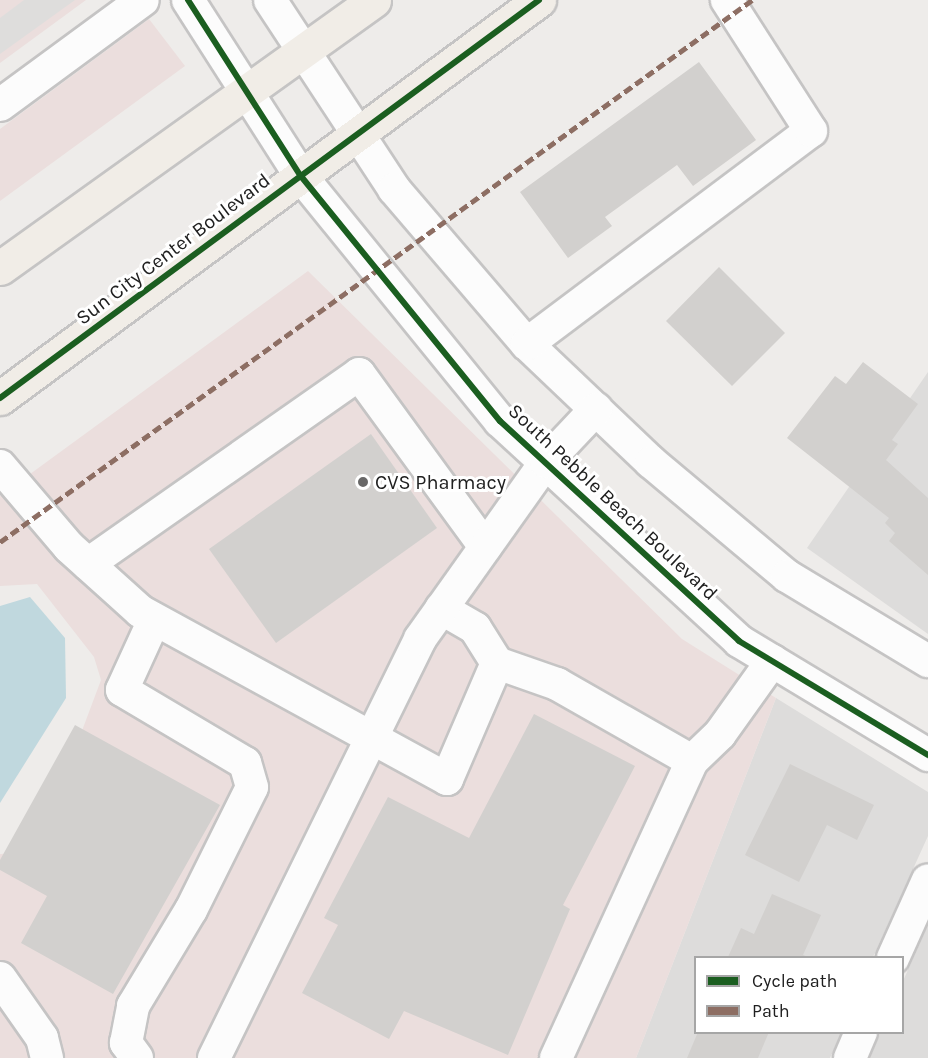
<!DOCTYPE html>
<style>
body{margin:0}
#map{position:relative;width:928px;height:1058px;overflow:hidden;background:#eeecea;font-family:Karla,sans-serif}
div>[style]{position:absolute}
.residential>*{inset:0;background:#dddcdb}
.commercial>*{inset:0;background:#ebdedd}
.parking>*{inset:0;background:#dedddc}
.water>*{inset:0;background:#c0d8de}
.building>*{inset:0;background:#d2d0ce}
.roads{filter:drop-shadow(2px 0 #c5c4c4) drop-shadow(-2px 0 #c5c4c4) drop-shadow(0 2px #c5c4c4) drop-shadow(0 -2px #c5c4c4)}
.minor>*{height:32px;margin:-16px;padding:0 16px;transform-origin:16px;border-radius:16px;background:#fcfcfc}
.major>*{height:33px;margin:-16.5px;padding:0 16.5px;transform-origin:16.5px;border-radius:16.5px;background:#f1ede7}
.quiet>*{height:4.5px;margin-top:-2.25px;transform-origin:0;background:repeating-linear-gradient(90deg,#8d6e63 0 9px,transparent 0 13.5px)}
.cycleway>*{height:6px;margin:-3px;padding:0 3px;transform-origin:3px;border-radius:3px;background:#1b5e20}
.dots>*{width:16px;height:16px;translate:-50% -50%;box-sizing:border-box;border:3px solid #fff;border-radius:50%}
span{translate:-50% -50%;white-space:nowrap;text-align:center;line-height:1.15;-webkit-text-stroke:6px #fff;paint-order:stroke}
.street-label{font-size:20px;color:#202020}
.poi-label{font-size:20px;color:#202020}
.left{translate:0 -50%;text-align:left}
.legend{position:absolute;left:694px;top:956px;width:210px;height:78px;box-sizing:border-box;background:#fff;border:2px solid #a6a6a6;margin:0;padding:8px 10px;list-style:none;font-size:18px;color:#202020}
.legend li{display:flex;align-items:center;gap:12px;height:30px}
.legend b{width:30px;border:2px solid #a6a6a6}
</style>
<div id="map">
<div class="residential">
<i style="clip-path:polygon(928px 372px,928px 634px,807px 548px)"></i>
<i style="clip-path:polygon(776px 698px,928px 792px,928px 836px,873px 957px,696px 958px,696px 1032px,841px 1033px,830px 1058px,636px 1058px)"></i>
<i style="clip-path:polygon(928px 925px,928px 1058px,870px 1058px,880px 1033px,902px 1032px,903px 981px)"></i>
</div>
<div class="commercial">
<i style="clip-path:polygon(0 0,86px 0,0 63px)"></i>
<i style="clip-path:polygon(149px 19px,185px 66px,0 201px,0 129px)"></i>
<i style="clip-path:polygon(308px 271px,682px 639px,776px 698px,636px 1058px,0 1058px,0 854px,28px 853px,53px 808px,101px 680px,94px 657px,37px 584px,0 586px,0 496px)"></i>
</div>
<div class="parking">
<i style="clip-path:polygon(24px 0,75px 0,0 54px,0 18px)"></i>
</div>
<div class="water">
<i style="clip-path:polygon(30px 597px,65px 638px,66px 698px,0 803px,0 606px)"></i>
</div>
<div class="building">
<i style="clip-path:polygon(699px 62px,756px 140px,693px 186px,677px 165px,605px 217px,612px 226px,568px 258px,520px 192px)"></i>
<i style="clip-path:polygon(719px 267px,785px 333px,732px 386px,666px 321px)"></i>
<i style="clip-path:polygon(863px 362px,918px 404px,892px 440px,898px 444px,886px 460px,928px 498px,928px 575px,889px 541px,895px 533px,885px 523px,889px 518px,787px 438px,835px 376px,846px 384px)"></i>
<i style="clip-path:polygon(371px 434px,437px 528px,276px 643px,209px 549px)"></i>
<i style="clip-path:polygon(534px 714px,635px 766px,563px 905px,570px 909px,508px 1055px,404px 1011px,389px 1039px,302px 993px,338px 925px,324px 918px,388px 797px,469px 838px)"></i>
<i style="clip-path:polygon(75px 725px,220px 805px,113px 994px,21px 943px,47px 896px,0 870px,0 860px)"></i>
<i style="clip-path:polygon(790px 764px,874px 805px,857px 840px,827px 825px,799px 882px,745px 855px)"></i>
<i style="clip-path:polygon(772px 894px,821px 915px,803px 955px,808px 957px,728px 957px,741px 928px,754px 934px)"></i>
<i style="clip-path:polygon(698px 1032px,769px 1032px,758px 1058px,687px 1058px)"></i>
</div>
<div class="roads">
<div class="minor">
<i style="left:188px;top:0;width:208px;rotate:57.4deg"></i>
<i style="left:300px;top:175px;width:317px;rotate:50.9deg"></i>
<i style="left:500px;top:421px;width:325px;rotate:42.6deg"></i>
<i style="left:739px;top:641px;width:221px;rotate:31.1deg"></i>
<i style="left:270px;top:0;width:226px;rotate:56.7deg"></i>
<i style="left:394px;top:189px;width:204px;rotate:49.4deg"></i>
<i style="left:527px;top:344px;width:171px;rotate:43.6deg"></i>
<i style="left:651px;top:462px;width:177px;rotate:40deg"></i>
<i style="left:787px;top:576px;width:165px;rotate:31.1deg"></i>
<i style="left:0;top:105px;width:177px;rotate:-36.3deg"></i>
<i style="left:527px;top:344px;width:355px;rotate:-36.9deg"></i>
<i style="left:811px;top:131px;width:156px;rotate:-122.7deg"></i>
<i style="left:0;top:466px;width:106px;rotate:49.6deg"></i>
<i style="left:69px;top:547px;width:96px;rotate:42deg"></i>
<i style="left:140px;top:611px;width:350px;rotate:28.7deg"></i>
<i style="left:447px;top:779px;width:126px;rotate:-66.7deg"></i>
<i style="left:497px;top:663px;width:41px;rotate:-122.2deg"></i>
<i style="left:475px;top:628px;width:39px;rotate:-150deg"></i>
<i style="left:88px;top:564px;width:331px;rotate:-35deg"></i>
<i style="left:359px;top:374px;width:214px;rotate:53.9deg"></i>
<i style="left:497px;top:663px;width:64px;rotate:19.3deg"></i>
<i style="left:557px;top:684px;width:155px;rotate:29.7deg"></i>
<i style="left:893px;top:958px;width:85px;rotate:-65.8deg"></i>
<i style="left:0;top:978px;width:73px;rotate:55deg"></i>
<i style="left:42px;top:1038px;width:21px;rotate:76deg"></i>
<i style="left:137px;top:1058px;width:19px;rotate:-126deg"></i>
<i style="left:126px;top:1043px;width:38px;rotate:-79deg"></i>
<i style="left:133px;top:1006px;width:112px;rotate:-58.9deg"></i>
<i style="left:191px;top:910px;width:137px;rotate:-63.6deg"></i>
<i style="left:252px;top:787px;width:25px;rotate:-106deg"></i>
<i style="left:245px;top:763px;width:143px;rotate:-149.3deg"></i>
<i style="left:122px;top:690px;width:77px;rotate:-65.4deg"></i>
<i style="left:214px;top:1058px;width:467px;rotate:-63.8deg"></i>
<i style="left:420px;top:639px;width:217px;rotate:-54.6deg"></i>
<i style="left:546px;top:462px;width:73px;rotate:-46.7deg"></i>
<i style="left:556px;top:1058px;width:327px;rotate:-65.4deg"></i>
<i style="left:692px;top:761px;width:39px;rotate:-44deg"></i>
<i style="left:720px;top:734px;width:90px;rotate:-54.5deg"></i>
<i style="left:850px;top:1058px;width:28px;rotate:-67deg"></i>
</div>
<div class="major">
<i style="left:0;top:268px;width:460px;rotate:-35.6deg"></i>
<i style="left:0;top:398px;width:670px;rotate:-36.44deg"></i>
</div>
</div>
<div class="quiet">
<i style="left:0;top:542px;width:927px;rotate:-35.78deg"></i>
</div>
<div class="cycleway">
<i style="left:188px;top:0;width:208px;rotate:57.4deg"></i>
<i style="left:300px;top:175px;width:317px;rotate:50.9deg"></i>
<i style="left:500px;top:421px;width:325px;rotate:42.6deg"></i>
<i style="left:739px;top:641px;width:221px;rotate:31.1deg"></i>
<i style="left:0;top:398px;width:670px;rotate:-36.44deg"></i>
</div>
<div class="dots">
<i style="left:363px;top:482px;background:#686767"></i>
</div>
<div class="street-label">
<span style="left:173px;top:249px;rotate:-37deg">Sun City Center Boulevard</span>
<span style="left:613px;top:502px;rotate:43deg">South Pebble Beach Boulevard</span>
</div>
<div class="poi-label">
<span class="left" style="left:375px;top:482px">CVS Pharmacy</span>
</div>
<ul class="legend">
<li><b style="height:8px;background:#1b5e20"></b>Cycle path</li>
<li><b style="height:8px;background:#8d6e63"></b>Path</li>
</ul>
</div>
